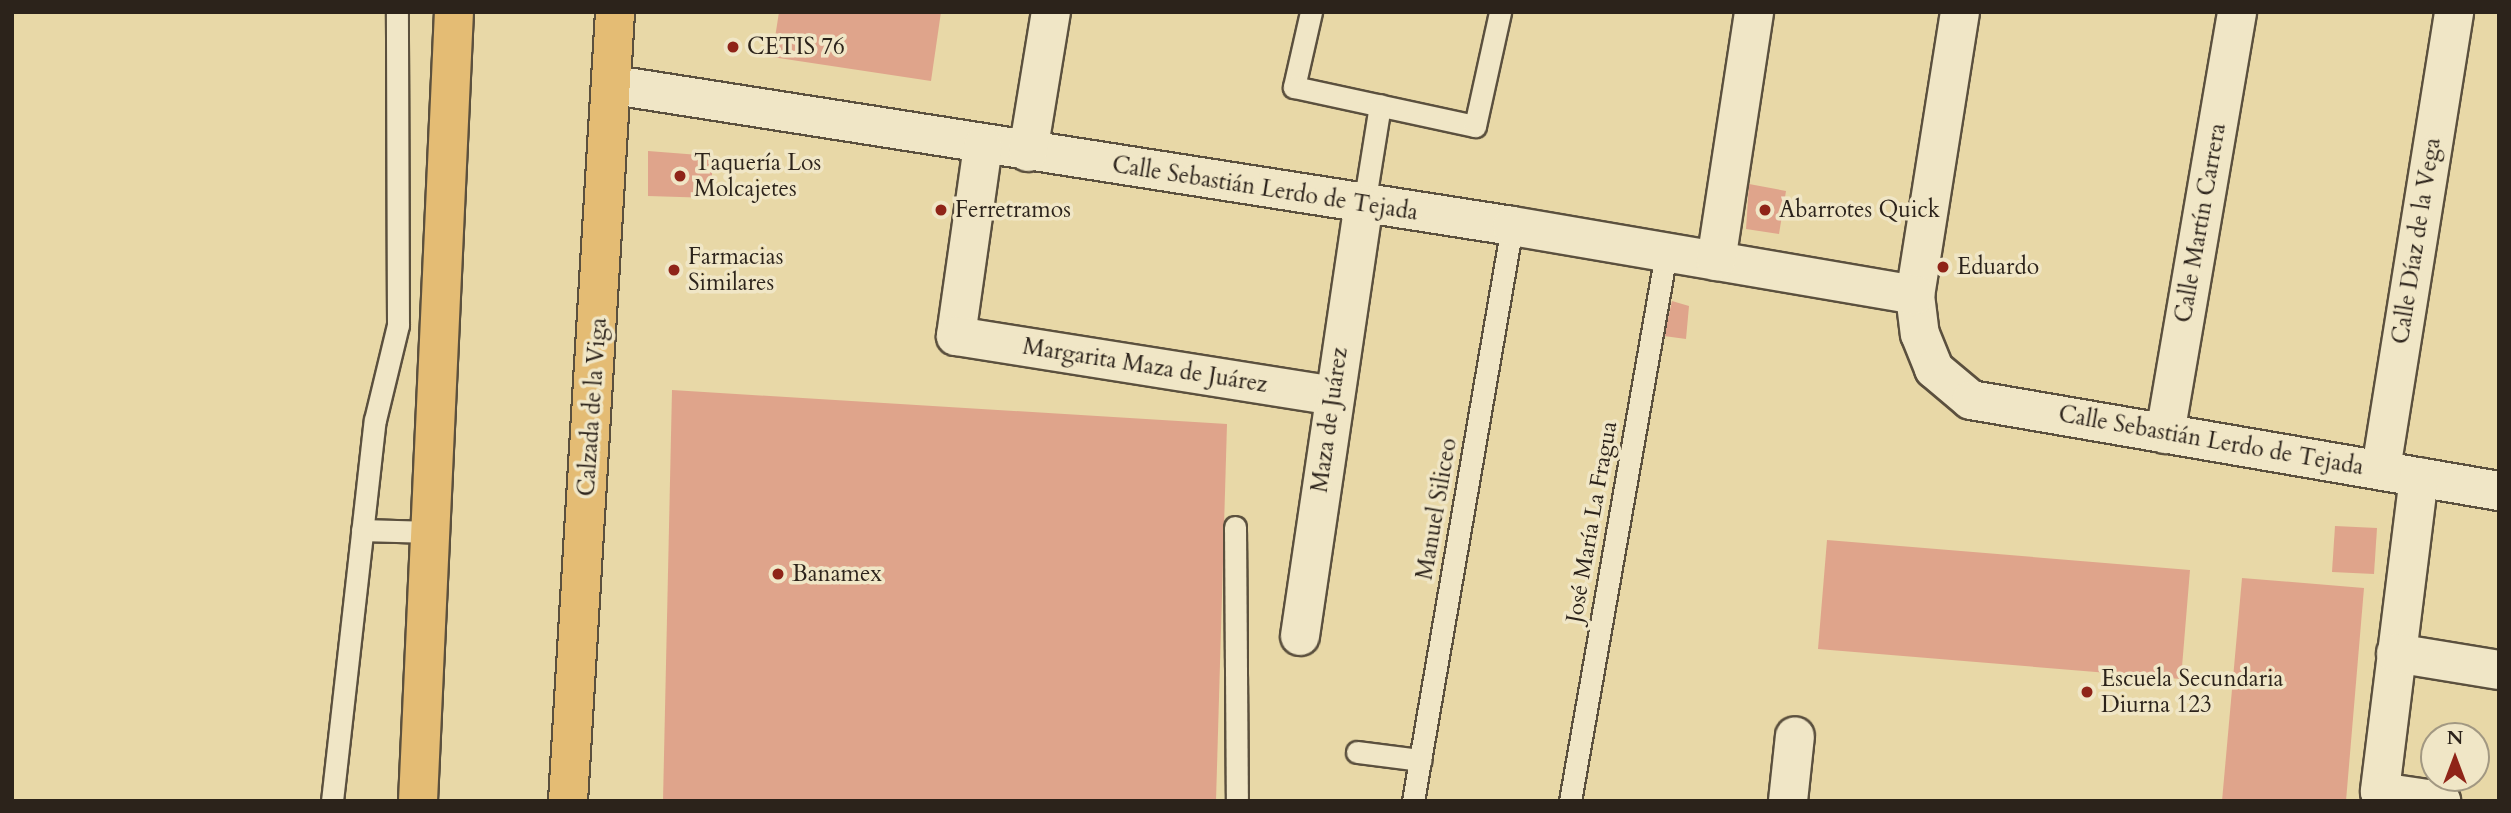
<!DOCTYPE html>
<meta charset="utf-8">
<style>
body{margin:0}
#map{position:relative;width:2511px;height:813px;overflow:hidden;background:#e8d8a7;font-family:Cardo,serif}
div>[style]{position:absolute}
.building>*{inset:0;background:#dfa48b}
.roads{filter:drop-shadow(2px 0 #5b503e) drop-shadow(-2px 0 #5b503e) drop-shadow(0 2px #5b503e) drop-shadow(0 -2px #5b503e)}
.lane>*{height:21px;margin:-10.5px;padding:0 10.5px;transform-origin:10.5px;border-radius:10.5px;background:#f0e6c6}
.street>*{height:38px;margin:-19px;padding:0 19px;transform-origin:19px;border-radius:19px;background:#f0e6c6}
.primary>*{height:38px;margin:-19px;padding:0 19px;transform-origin:19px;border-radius:19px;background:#e4bc74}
.dots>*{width:19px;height:19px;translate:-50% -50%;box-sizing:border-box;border:4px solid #f0e6c6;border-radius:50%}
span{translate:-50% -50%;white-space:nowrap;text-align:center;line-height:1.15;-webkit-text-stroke:7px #f0e6c6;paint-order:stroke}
.poi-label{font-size:23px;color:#2c231b}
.left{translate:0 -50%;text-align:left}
.street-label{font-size:23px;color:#2c231b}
.frame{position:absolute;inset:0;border:14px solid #2c231b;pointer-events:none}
.north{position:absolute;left:2420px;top:722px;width:70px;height:70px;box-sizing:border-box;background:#f0e6c6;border:2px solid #a29882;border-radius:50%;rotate:0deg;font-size:19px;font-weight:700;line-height:28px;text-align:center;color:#2c231b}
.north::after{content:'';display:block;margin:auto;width:24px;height:32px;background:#8f2418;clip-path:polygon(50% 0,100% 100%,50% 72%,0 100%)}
</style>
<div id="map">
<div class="building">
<i style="clip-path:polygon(779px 12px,941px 12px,931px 81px,772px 57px)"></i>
<i style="clip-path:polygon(648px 151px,712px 156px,712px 198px,648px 196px)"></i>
<i style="clip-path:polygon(1749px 184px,1786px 191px,1779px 234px,1746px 229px)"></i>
<i style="clip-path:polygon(1672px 301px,1689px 306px,1686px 339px,1664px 336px)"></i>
<i style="clip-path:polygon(672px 390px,1227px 424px,1216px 801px,663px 801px)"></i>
<i style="clip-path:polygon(2335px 526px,2377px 528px,2374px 574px,2332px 572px)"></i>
<i style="clip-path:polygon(1827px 540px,2190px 570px,2181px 679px,1818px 649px)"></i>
<i style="clip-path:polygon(2242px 578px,2364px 588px,2346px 801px,2222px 801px)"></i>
</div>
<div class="roads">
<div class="lane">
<i style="left:1311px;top:12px;width:77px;rotate:102.8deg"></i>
<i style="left:1294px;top:87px;width:185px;rotate:12.2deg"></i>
<i style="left:1475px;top:126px;width:117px;rotate:-77.6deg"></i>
<i style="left:1364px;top:205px;width:101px;rotate:-80.9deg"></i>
<i style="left:1235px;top:527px;width:274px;rotate:89.6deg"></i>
<i style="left:362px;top:530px;width:69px;rotate:1.7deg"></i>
<i style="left:1357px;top:752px;width:64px;rotate:7.2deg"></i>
<i style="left:332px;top:801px;width:383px;rotate:-83.6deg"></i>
<i style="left:375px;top:420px;width:98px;rotate:-76.4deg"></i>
<i style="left:398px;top:325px;width:313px;rotate:-90.2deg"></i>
<i style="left:1413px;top:801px;width:583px;rotate:-80.23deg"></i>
<i style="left:1570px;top:801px;width:556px;rotate:-80.06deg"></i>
</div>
<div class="street">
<i style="left:1960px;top:12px;width:287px;rotate:99deg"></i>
<i style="left:1915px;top:295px;width:39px;rotate:83deg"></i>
<i style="left:1920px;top:334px;width:38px;rotate:68deg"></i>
<i style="left:1934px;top:369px;width:48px;rotate:40deg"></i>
<i style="left:1971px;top:400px;width:536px;rotate:9.78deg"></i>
<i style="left:614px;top:85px;width:909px;rotate:8.92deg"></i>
<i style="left:1512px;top:226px;width:409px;rotate:9.7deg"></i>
<i style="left:983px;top:146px;width:192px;rotate:98.1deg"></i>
<i style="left:956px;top:336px;width:382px;rotate:9deg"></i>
<i style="left:1028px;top:152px;width:142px;rotate:-80.7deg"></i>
<i style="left:1716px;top:261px;width:252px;rotate:-81.3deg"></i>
<i style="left:2165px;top:434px;width:428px;rotate:-80.3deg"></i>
<i style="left:2381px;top:469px;width:463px;rotate:-80.9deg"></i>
<i style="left:2419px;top:477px;width:317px;rotate:97.1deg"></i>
<i style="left:2380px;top:792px;width:62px;rotate:8.4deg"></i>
<i style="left:1300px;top:636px;width:436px;rotate:-81.6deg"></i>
<i style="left:2396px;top:653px;width:104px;rotate:9.4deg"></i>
<i style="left:1788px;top:801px;width:65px;rotate:-83.9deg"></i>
</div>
<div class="primary">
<i style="left:418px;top:801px;width:790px;rotate:-87.39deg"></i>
<i style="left:568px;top:801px;width:790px;rotate:-86.59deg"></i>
</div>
</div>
<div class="dots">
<i style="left:733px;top:47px;background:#8f2418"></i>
<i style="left:680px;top:176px;background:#8f2418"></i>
<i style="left:941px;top:210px;background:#8f2418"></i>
<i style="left:1765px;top:210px;background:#8f2418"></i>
<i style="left:1943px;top:267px;background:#8f2418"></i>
<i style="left:674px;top:270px;background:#8f2418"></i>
<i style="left:778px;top:574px;background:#8f2418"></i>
<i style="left:2087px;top:692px;background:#8f2418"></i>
</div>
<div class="poi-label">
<span class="left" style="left:747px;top:47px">CETIS 76</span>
<span class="left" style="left:694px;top:176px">Taquería Los<br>Molcajetes</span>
<span class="left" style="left:955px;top:210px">Ferretramos</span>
<span class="left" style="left:1779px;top:210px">Abarrotes Quick</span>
<span class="left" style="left:688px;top:270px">Farmacias<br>Similares</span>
<span class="left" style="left:1957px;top:267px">Eduardo</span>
<span class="left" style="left:792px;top:574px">Banamex</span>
<span class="left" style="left:2101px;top:692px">Escuela Secundaria<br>Diurna 123</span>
</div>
<div class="street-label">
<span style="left:1265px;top:189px;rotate:9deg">Calle Sebastián Lerdo de Tejada</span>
<span style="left:2201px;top:223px;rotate:-80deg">Calle Martín Carrera</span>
<span style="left:2417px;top:241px;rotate:-81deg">Calle Díaz de la Vega</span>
<span style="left:1145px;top:366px;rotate:9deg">Margarita Maza de Juárez</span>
<span style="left:593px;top:407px;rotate:-86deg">Calzada de la Viga</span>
<span style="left:1330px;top:420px;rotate:-82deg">Maza de Juárez</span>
<span style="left:2211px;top:441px;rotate:10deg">Calle Sebastián Lerdo de Tejada</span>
<span style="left:1437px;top:509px;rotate:-80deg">Manuel Siliceo</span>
<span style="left:1592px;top:522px;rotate:-80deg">José María La Fragua</span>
</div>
<div class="frame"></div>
<div class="north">N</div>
</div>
